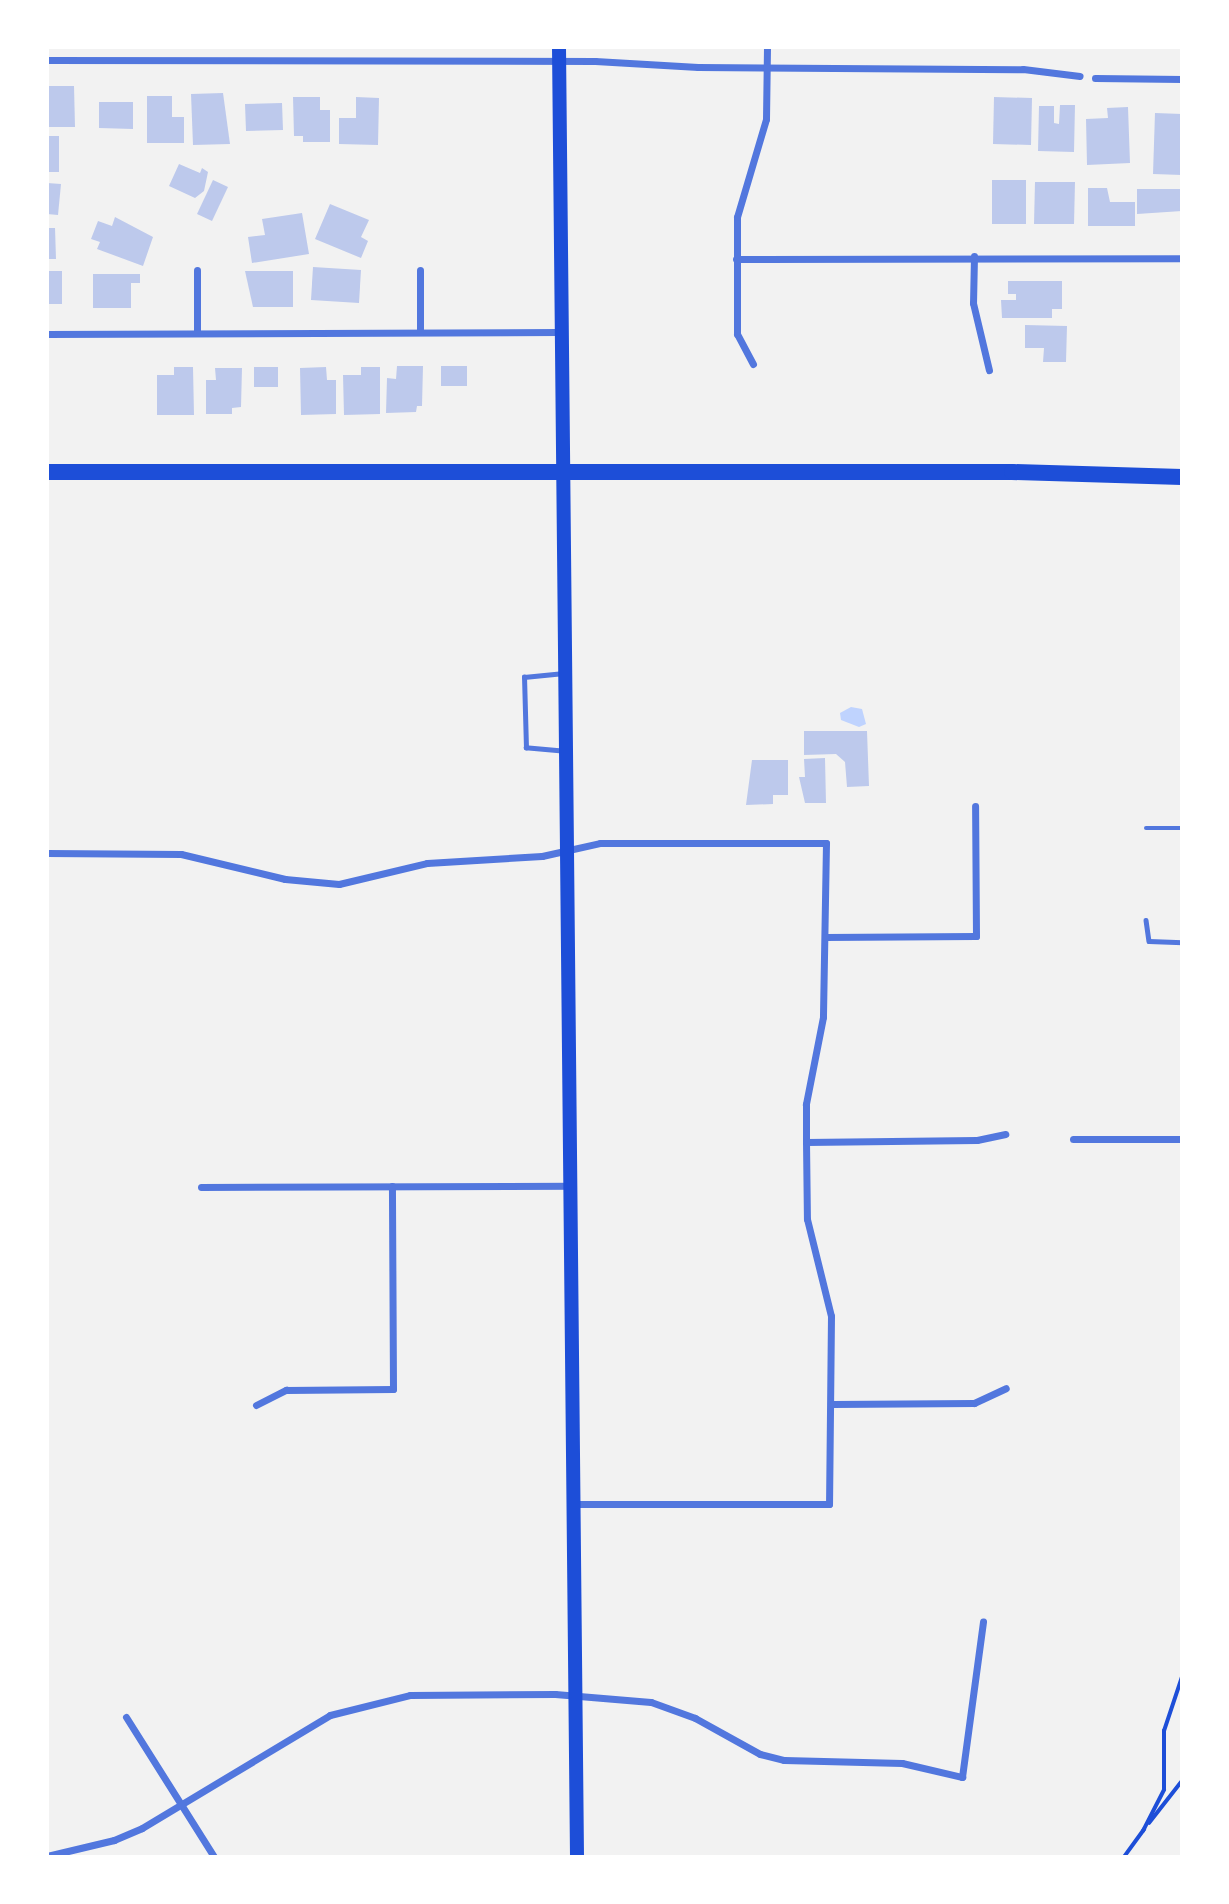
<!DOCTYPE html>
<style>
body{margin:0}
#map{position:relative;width:1229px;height:1904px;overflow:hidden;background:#f2f2f2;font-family:"Source Sans 3",sans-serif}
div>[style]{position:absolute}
.water>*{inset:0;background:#bfd3fe}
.building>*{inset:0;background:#bdc9ec}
.path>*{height:3.5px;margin:-1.75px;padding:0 1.75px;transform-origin:1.75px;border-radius:1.75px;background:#1d4ed8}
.service>*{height:4.5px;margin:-2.25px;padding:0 2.25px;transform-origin:2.25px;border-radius:2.25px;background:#5277de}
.minor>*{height:7px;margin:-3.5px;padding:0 3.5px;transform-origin:3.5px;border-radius:3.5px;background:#5277de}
.secondary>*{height:14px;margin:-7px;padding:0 7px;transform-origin:7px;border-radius:7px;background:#1d4ed8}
.primary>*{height:16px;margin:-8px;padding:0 8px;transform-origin:8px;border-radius:8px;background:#1d4ed8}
span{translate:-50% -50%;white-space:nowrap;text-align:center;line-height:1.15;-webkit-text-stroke:5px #fff;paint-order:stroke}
.frame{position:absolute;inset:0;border:49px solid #fff;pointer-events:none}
</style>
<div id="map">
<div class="water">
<i style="clip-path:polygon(851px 707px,862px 709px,866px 724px,859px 727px,841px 720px,840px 713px)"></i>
</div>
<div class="building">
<i style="clip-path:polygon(47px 86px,74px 86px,75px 127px,47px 127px)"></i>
<i style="clip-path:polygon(223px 93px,230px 144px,193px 145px,191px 94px)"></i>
<i style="clip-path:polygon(147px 96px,172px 96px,172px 117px,184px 117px,184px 143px,147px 143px)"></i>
<i style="clip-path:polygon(293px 97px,320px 97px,320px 110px,330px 110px,330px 142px,303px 142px,303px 136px,294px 136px)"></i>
<i style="clip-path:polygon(356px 97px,379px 98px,378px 145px,339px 144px,339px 118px,356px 118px)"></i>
<i style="clip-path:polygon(994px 97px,1032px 98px,1031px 145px,993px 144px)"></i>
<i style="clip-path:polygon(99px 102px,133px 102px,133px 129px,99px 128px)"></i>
<i style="clip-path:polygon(282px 103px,283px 130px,246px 131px,245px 104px)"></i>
<i style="clip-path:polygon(1060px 105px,1075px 105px,1074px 152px,1038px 151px,1039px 106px,1054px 106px,1054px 123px,1059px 124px)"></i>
<i style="clip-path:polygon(1128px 107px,1130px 163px,1087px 165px,1086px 119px,1108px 118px,1107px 108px)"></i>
<i style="clip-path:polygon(1155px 113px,1182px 114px,1182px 175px,1153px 174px)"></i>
<i style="clip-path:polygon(47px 136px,59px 136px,59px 172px,47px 172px)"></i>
<i style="clip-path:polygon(179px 164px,200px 173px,202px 168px,208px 172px,204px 191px,195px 198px,169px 186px)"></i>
<i style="clip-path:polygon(213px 180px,228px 187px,212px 221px,197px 214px)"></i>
<i style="clip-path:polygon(992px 180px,1026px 180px,1026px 224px,992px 224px)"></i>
<i style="clip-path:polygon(1035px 182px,1075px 182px,1074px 224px,1034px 224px)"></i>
<i style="clip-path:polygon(47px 183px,61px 184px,58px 215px,47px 214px)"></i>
<i style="clip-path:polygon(1088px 188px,1107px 188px,1110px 202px,1135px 202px,1135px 226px,1088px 226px)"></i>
<i style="clip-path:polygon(1137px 189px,1182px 189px,1182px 211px,1137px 214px)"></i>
<i style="clip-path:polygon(330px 204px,369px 220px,361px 237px,368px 241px,361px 258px,315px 239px)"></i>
<i style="clip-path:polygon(302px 213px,309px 254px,252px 263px,248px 237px,265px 235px,262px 219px)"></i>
<i style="clip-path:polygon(115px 217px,153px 237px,143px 266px,97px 249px,100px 242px,91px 239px,98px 221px,112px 226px)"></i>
<i style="clip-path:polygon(47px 228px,55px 228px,56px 259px,47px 259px)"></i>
<i style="clip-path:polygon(313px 267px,361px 270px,359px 303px,311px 300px)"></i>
<i style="clip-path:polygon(47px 271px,62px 271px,62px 304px,47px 304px)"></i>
<i style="clip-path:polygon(245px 271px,293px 271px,293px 307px,253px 307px)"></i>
<i style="clip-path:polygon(93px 274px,140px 274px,140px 283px,131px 283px,131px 308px,93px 308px)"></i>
<i style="clip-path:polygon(1008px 281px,1062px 281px,1062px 309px,1052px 309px,1052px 318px,1002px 318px,1001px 300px,1016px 300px,1016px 294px,1008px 294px)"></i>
<i style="clip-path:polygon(1025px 325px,1067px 326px,1066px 362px,1043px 362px,1044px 348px,1025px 348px)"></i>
<i style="clip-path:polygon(397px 366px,423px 366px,422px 406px,417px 406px,416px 412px,386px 413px,387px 378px,396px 379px)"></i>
<i style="clip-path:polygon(441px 366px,467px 366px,467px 386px,441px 386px)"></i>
<i style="clip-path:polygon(174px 367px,193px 367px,194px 415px,157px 415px,157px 375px,174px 375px)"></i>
<i style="clip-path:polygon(254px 367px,278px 367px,278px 387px,254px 387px)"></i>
<i style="clip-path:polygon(326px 367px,327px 380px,336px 380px,336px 414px,301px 415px,300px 368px)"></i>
<i style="clip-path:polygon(361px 367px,380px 367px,380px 414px,344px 415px,343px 375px,361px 375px)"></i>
<i style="clip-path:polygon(215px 368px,242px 368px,241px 407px,232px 408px,232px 414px,206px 414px,206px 380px,216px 380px)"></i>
<i style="clip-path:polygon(804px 731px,867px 731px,869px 786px,847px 787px,845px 762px,836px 754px,804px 755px)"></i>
<i style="clip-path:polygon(825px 758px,826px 803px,805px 803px,799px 777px,805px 777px,804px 759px)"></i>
<i style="clip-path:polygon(752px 760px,788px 760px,788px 795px,773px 795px,773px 804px,746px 805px)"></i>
</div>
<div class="path">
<i style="left:1149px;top:1823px;width:53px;rotate:-51.8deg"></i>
<i style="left:1143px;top:1831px;width:46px;rotate:-62.9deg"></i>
<i style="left:1164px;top:1790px;width:59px;rotate:-90deg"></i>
<i style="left:1164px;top:1731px;width:57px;rotate:-71.6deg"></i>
<i style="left:1124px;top:1857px;width:34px;rotate:-54deg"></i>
</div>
<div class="service">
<i style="left:562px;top:751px;width:36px;rotate:-175deg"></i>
<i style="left:526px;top:748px;width:71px;rotate:-91.6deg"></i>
<i style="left:524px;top:677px;width:40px;rotate:-5.7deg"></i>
<i style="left:1146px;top:828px;width:36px"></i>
<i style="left:1146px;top:920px;width:21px;rotate:82deg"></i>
<i style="left:1149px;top:941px;width:33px;rotate:2deg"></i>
</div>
<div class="minor">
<i style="left:47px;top:60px;width:548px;rotate:0.1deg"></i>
<i style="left:595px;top:61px;width:103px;rotate:3.3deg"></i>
<i style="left:698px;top:67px;width:325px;rotate:0.4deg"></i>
<i style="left:1023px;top:69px;width:57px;rotate:7deg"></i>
<i style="left:1095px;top:78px;width:87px;rotate:0.7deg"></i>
<i style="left:974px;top:256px;width:47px;rotate:91.2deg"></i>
<i style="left:973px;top:303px;width:69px;rotate:76.6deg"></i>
<i style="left:736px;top:259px;width:446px;rotate:-0.1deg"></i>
<i style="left:197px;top:270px;width:63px;rotate:90deg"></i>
<i style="left:420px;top:270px;width:62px;rotate:90deg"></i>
<i style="left:47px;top:334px;width:512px;rotate:-0.22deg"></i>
<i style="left:753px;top:364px;width:34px;rotate:-118deg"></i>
<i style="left:737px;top:334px;width:117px;rotate:-90deg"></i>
<i style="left:737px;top:217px;width:102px;rotate:-73.5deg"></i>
<i style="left:766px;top:119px;width:72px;rotate:-89.2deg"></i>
<i style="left:47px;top:853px;width:134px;rotate:0.4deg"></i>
<i style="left:181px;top:854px;width:107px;rotate:13.5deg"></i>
<i style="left:285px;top:879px;width:54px;rotate:5.3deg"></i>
<i style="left:339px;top:884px;width:90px;rotate:-13.4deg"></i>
<i style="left:427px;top:863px;width:115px;rotate:-3.5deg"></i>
<i style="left:542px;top:856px;width:59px;rotate:-12.6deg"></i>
<i style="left:600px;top:843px;width:226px"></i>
<i style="left:826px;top:843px;width:174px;rotate:91deg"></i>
<i style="left:823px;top:1017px;width:89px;rotate:101.1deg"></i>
<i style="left:806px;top:1104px;width:38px;rotate:90deg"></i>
<i style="left:806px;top:1142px;width:77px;rotate:89.3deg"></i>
<i style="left:807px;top:1219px;width:100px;rotate:76.1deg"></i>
<i style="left:831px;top:1316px;width:188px;rotate:90.6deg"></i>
<i style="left:829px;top:1504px;width:254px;rotate:180deg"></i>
<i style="left:825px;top:937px;width:151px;rotate:-0.4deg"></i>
<i style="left:976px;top:936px;width:130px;rotate:-90.4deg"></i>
<i style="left:1073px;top:1139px;width:109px"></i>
<i style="left:806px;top:1142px;width:171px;rotate:-0.7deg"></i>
<i style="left:977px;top:1140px;width:29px;rotate:-12deg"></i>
<i style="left:201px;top:1187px;width:372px;rotate:-0.2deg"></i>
<i style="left:833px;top:1404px;width:141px;rotate:-0.4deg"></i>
<i style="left:974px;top:1403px;width:35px;rotate:-25deg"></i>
<i style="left:256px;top:1405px;width:34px;rotate:-27deg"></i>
<i style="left:286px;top:1390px;width:107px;rotate:-0.5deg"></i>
<i style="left:393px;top:1389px;width:203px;rotate:-90.3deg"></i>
<i style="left:126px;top:1717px;width:165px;rotate:57.8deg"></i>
<i style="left:47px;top:1856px;width:69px;rotate:-13.4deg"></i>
<i style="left:114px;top:1840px;width:30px;rotate:-23deg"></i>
<i style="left:142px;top:1828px;width:219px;rotate:-31deg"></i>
<i style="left:330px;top:1715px;width:82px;rotate:-14deg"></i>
<i style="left:410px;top:1695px;width:145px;rotate:-0.4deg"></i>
<i style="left:555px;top:1694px;width:96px;rotate:4.8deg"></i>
<i style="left:651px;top:1702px;width:47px;rotate:20deg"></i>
<i style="left:695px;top:1718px;width:74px;rotate:29deg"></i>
<i style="left:760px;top:1754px;width:25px;rotate:14deg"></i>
<i style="left:784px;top:1760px;width:118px;rotate:1.5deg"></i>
<i style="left:902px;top:1763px;width:62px;rotate:13.1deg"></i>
<i style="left:962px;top:1777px;width:157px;rotate:-82.3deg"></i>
</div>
<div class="secondary">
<i style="left:559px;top:47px;width:1810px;rotate:89.43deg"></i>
</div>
<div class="primary">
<i style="left:47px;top:472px;width:965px"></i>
<i style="left:1012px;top:472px;width:170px;rotate:1.7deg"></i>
</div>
<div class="frame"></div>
</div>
